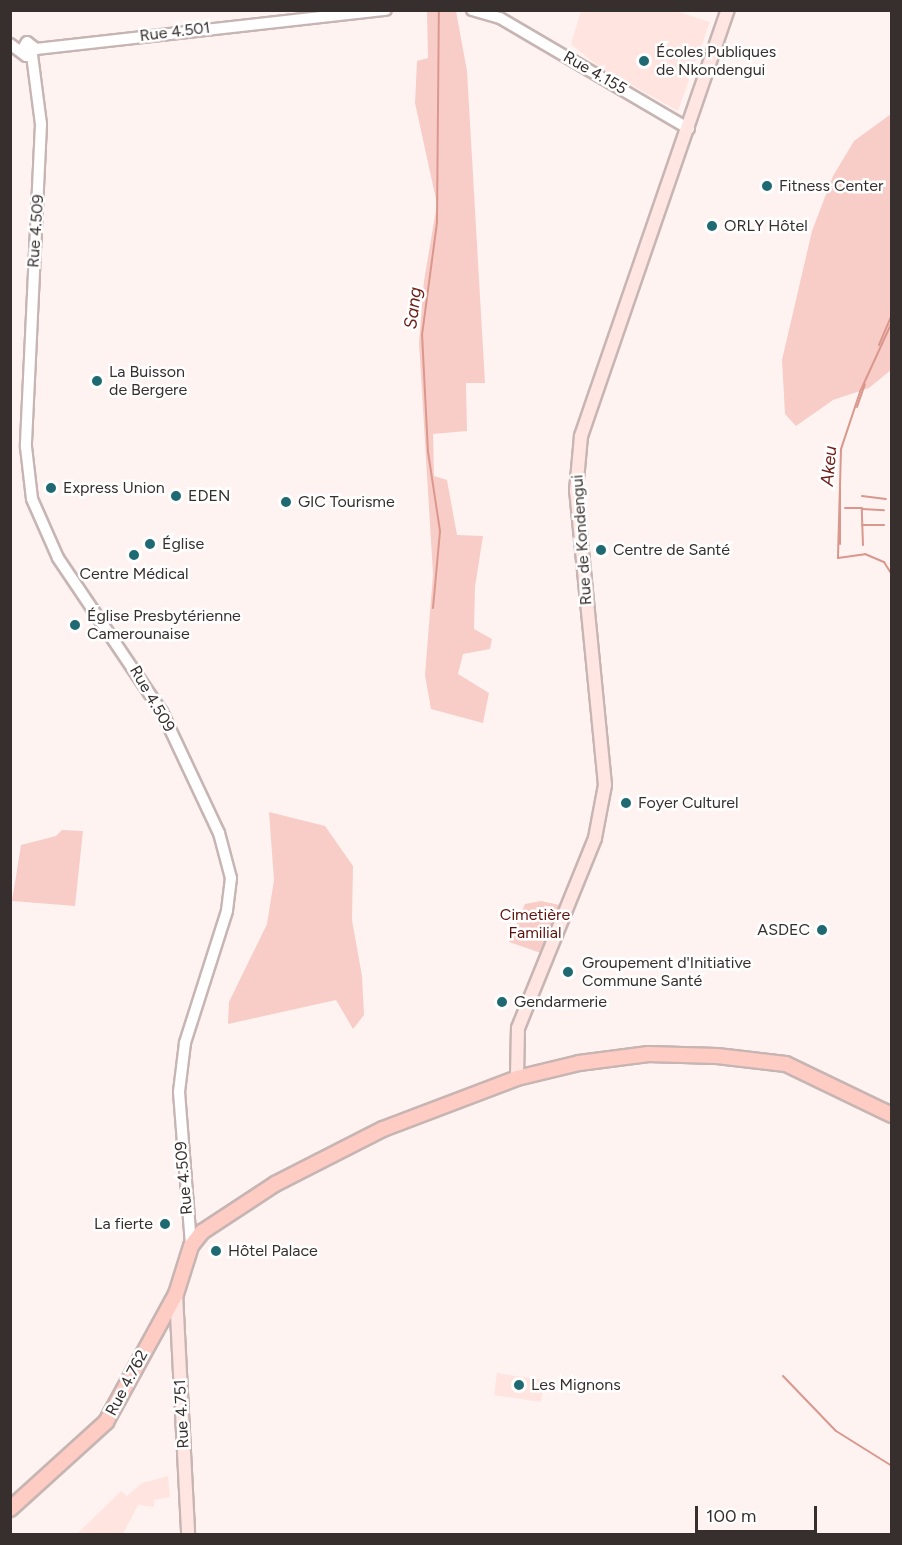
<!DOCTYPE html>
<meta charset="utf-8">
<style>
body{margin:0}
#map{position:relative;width:902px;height:1545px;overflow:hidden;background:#fef3f1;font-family:Figtree,sans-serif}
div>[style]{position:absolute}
.built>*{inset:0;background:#ffe4df}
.green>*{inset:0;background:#f9cdc7}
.stream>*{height:2px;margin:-1px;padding:0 1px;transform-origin:1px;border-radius:1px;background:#da978d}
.roads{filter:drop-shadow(2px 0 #c7b5b3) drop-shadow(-2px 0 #c7b5b3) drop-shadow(0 2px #c7b5b3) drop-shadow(0 -2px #c7b5b3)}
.tertiary>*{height:10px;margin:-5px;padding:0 5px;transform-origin:5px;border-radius:5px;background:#fff}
.secondary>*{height:12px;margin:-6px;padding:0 6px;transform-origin:6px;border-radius:6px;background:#ffe6e2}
.primary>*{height:14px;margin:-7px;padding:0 7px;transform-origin:7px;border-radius:7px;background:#ffccc4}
.dots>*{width:16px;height:16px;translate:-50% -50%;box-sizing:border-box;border:3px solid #fff;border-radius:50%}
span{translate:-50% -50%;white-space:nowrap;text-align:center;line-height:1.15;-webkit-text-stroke:5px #fff;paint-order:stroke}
.street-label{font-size:16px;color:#362f2e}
.poi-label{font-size:16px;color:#362f2e}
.left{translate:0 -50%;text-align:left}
.right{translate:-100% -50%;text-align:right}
.park-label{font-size:16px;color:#60110c}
.water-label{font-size:18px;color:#6d1e17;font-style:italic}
.frame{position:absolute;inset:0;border:12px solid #362f2e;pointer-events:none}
.scale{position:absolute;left:695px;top:1506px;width:122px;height:27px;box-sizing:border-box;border:3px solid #362f2e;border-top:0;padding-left:8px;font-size:18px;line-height:21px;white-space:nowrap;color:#362f2e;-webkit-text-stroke:4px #fff;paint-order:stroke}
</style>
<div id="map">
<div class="built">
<i style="clip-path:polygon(581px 11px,676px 11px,710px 22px,678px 111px,599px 67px,571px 44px)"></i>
<i style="clip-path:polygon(497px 1373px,544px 1380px,541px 1402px,494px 1395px)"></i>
<i style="clip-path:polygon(168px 1476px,170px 1497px,154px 1500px,154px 1507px,138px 1505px,123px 1534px,77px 1534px,121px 1491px,127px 1496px,142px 1483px)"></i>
</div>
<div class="green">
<i style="clip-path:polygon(427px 11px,456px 11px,467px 71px,485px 383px,466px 383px,467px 431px,433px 434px,434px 476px,447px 480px,457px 535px,483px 536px,475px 587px,474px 629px,492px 639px,490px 649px,463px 654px,458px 674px,489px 693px,483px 723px,431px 709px,425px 675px,433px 574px,419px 343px,424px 281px,437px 204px,415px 103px,417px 61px,428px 58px)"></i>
<i style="clip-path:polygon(891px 114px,891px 370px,869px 388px,833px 400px,796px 426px,785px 414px,782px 360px,812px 231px,833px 176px,854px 141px)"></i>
<i style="clip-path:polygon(269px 812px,325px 826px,353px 866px,352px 920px,362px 976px,364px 1015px,353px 1029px,336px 1000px,228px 1024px,229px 1002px,267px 924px,274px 880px)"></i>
<i style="clip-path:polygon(62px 830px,83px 831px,75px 906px,12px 901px,21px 845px,56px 836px)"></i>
<i style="clip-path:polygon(541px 901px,560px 905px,541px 953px,509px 942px,525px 904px)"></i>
</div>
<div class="stream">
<i style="left:892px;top:322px;width:77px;rotate:114.6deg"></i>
<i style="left:860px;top:392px;width:60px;rotate:108.4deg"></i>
<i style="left:841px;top:449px;width:109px;rotate:91.6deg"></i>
<i style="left:838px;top:558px;width:27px;rotate:-8deg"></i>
<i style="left:865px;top:554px;width:21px;rotate:23deg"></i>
<i style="left:884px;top:562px;width:15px;rotate:58deg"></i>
<i style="left:879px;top:345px;width:33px;rotate:-67deg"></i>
<i style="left:857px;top:407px;width:24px;rotate:-71deg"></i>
<i style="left:840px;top:487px;width:57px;rotate:90deg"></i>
<i style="left:862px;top:496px;width:24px;rotate:7deg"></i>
<i style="left:845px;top:508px;width:17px"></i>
<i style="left:862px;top:525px;width:22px"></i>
<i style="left:863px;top:545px;width:36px;rotate:-92deg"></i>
<i style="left:862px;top:509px;width:22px;rotate:3deg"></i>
<i style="left:433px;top:608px;width:77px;rotate:-84.8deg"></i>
<i style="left:440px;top:531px;width:80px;rotate:-98.6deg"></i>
<i style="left:428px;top:452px;width:117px;rotate:-92.9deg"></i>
<i style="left:422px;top:335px;width:114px;rotate:-82.4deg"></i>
<i style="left:437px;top:222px;width:212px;rotate:-89.5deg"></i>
<i style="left:783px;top:1376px;width:76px;rotate:46.1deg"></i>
<i style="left:836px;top:1431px;width:66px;rotate:32deg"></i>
</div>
<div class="roads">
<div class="tertiary">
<i style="left:472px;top:10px;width:29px;rotate:16deg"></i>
<i style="left:500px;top:18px;width:219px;rotate:30.4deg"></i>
<i style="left:10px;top:44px;width:20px;rotate:37deg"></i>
<i style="left:26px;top:56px;width:12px;rotate:-35deg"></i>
<i style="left:36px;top:49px;width:11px;rotate:-142deg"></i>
<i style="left:27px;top:42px;width:9px;rotate:122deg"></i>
<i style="left:36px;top:49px;width:352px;rotate:-6.4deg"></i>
<i style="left:32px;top:55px;width:70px;rotate:82.6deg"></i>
<i style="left:41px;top:124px;width:323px;rotate:92.7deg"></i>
<i style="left:26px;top:447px;width:52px;rotate:83.4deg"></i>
<i style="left:32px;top:499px;width:64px;rotate:66.2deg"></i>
<i style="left:58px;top:558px;width:186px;rotate:56deg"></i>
<i style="left:162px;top:712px;width:134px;rotate:64.8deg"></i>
<i style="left:219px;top:833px;width:47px;rotate:75.1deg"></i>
<i style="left:231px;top:878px;width:33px;rotate:97deg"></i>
<i style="left:227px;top:911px;width:139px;rotate:107.7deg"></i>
<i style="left:185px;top:1043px;width:49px;rotate:97deg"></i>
<i style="left:179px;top:1092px;width:154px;rotate:85.5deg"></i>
</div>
<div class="secondary">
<i style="left:517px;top:1078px;width:50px;rotate:-88.9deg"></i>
<i style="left:518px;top:1028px;width:205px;rotate:-67.9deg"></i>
<i style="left:595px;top:838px;width:54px;rotate:-79.3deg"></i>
<i style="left:605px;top:785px;width:295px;rotate:-95.6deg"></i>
<i style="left:576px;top:491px;width:55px;rotate:-84.8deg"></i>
<i style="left:581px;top:436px;width:451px;rotate:-71deg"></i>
<i style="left:176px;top:1294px;width:240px;rotate:87.1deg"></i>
</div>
<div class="primary">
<i style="left:10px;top:1509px;width:130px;rotate:-42.2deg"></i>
<i style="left:106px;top:1422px;width:146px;rotate:-61.3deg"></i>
<i style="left:176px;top:1294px;width:50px;rotate:-72.6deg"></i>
<i style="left:191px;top:1246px;width:18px;rotate:-52deg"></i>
<i style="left:202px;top:1232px;width:87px;rotate:-33.3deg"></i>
<i style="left:275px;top:1184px;width:121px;rotate:-27deg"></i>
<i style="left:383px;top:1129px;width:143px;rotate:-20.8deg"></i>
<i style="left:517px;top:1078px;width:64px;rotate:-13.6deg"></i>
<i style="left:579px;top:1063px;width:70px;rotate:-7.4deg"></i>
<i style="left:648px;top:1054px;width:69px;rotate:1.7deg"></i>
<i style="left:717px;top:1056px;width:69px;rotate:6.6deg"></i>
<i style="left:786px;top:1064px;width:118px;rotate:25.7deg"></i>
</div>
</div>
<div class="dots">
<i style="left:644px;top:61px;background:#1f6973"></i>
<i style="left:767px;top:186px;background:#1f6973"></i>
<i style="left:712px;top:226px;background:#1f6973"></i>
<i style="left:97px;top:381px;background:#1f6973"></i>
<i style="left:51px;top:488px;background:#1f6973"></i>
<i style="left:176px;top:496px;background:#1f6973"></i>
<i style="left:286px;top:502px;background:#1f6973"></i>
<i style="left:150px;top:544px;background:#1f6973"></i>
<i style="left:601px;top:550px;background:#1f6973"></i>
<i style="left:134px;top:555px;background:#1f6973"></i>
<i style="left:75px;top:625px;background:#1f6973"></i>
<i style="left:626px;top:803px;background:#1f6973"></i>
<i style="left:822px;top:930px;background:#1f6973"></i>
<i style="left:568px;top:972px;background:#1f6973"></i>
<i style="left:502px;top:1002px;background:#1f6973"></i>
<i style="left:165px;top:1224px;background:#1f6973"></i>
<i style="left:216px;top:1251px;background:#1f6973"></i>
<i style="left:519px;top:1385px;background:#1f6973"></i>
</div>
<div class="street-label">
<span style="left:175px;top:32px;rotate:-7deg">Rue 4.501</span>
<span style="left:595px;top:73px;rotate:30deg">Rue 4.155</span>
<span style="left:36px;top:231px;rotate:-86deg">Rue 4.509</span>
<span style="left:582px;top:540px;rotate:-94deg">Rue de Kondengui</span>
<span style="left:152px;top:699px;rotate:60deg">Rue 4.509</span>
<span style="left:184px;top:1178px;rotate:-95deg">Rue 4.509</span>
<span style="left:127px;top:1383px;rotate:-62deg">Rue 4.762</span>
<span style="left:182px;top:1414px;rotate:-93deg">Rue 4.751</span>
</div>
<div class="poi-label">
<span class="left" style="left:656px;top:61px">Écoles Publiques<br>de Nkondengui</span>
<span class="left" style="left:779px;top:186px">Fitness Center</span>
<span class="left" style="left:724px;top:226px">ORLY Hôtel</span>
<span class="left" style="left:109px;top:381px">La Buisson<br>de Bergere</span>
<span class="left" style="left:63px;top:488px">Express Union</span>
<span class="left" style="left:188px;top:496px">EDEN</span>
<span class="left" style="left:298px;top:502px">GIC Tourisme</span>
<span class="left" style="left:162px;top:544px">Église</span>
<span class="left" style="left:613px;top:550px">Centre de Santé</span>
<span style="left:134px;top:574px">Centre Médical</span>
<span class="left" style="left:87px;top:625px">Église Presbytérienne<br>Camerounaise</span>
<span class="left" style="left:638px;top:803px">Foyer Culturel</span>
<span class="right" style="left:810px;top:930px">ASDEC</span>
<span class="left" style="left:582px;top:972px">Groupement d'Initiative<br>Commune Santé</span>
<span class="left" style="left:514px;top:1002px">Gendarmerie</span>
<span class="right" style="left:153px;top:1224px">La fierte</span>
<span class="left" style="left:228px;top:1251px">Hôtel Palace</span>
<span class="left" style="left:531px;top:1385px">Les Mignons</span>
</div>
<div class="park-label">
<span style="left:535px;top:924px">Cimetière<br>Familial</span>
</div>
<div class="water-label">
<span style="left:413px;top:308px;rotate:-83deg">Sang</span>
<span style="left:829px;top:466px;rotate:-85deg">Akeu</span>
</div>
<div class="frame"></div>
<div class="scale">100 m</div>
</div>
